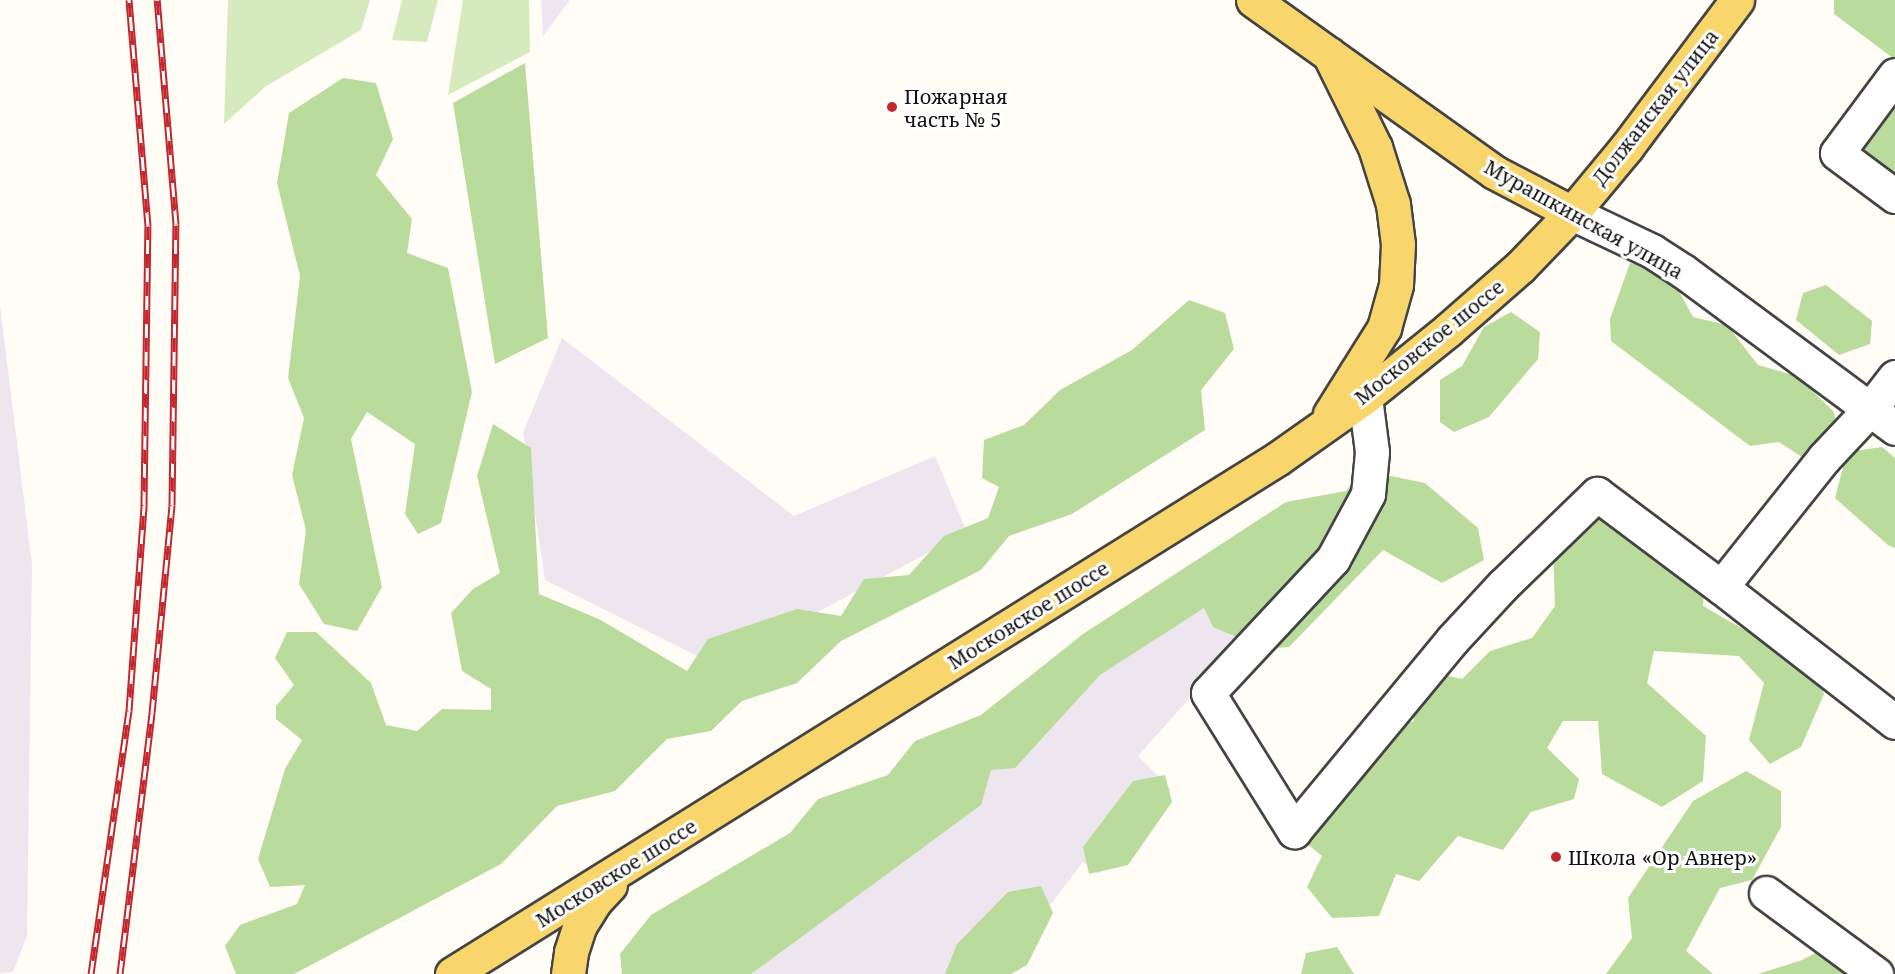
<!DOCTYPE html>
<meta charset="utf-8">
<style>
body{margin:0}
#map{position:relative;width:1895px;height:974px;overflow:hidden;background:#fffdf5;font-family:"Noto Serif",serif}
div>[style]{position:absolute}
.industrial>*{inset:0;background:#eee6ef}
.green>*{inset:0;background:#d5ebbd}
.forest>*{inset:0;background:#b9dc9c}
.roads{filter:drop-shadow(2px 0 #444) drop-shadow(-2px 0 #444) drop-shadow(0 2px #444) drop-shadow(0 -2px #444)}
.minor>*{height:33px;margin:-16.5px;padding:0 16.5px;transform-origin:16.5px;border-radius:16.5px;background:#fff}
.major>*{height:33px;margin:-16.5px;padding:0 16.5px;transform-origin:16.5px;border-radius:16.5px;background:#f9d66b}
.rail>*{height:7px;margin-top:-3.5px;transform-origin:0;background:repeating-linear-gradient(90deg,#fff 0 14px,#c4262e 0 28px);box-sizing:border-box;border-block:2px solid #c4262e}
.dots>*{width:16px;height:16px;translate:-50% -50%;box-sizing:border-box;border:3px solid #fff;border-radius:50%}
span{translate:-50% -50%;white-space:nowrap;text-align:center;line-height:1.15;-webkit-text-stroke:6px #fff;paint-order:stroke}
.poi-label{font-size:20px;color:#111}
.left{translate:0 -50%;text-align:left}
.street-label{font-size:20px;color:#111}
</style>
<div id="map">
<div class="industrial">
<i style="clip-path:polygon(541px 0,570px 0,543px 36px)"></i>
<i style="clip-path:polygon(0 306px,32px 564px,27px 936px,13px 972px,0 973px)"></i>
<i style="clip-path:polygon(562px 338px,794px 516px,935px 456px,967px 532px,717px 666px,545px 580px,523px 433px)"></i>
<i style="clip-path:polygon(1215px 572px,1255px 625px,1138px 756px,1171px 789px,1098px 874px,1083px 862px,998px 974px,736px 974px)"></i>
</div>
<div class="green">
<i style="clip-path:polygon(228px 0,370px 0,361px 30px,265px 87px,224px 124px)"></i>
<i style="clip-path:polygon(402px 0,438px 0,427px 42px,392px 40px)"></i>
<i style="clip-path:polygon(463px 0,529px 0,530px 52px,448px 95px)"></i>
</div>
<div class="forest">
<i style="clip-path:polygon(1834px 0,1895px 0,1895px 181px,1867px 159px,1858px 117px,1893px 58px,1834px 14px)"></i>
<i style="clip-path:polygon(525px 63px,548px 338px,495px 364px,453px 103px)"></i>
<i style="clip-path:polygon(343px 78px,376px 83px,393px 139px,376px 175px,412px 219px,407px 253px,448px 268px,472px 392px,441px 523px,418px 534px,405px 514px,415px 444px,367px 412px,351px 439px,382px 587px,357px 631px,324px 624px,299px 584px,306px 530px,292px 475px,304px 418px,288px 378px,300px 276px,277px 183px,289px 113px)"></i>
<i style="clip-path:polygon(1630px 263px,1667px 269px,1693px 317px,1727px 325px,1758px 365px,1797px 376px,1834px 412px,1840px 450px,1808px 461px,1779px 442px,1750px 446px,1611px 341px,1610px 319px)"></i>
<i style="clip-path:polygon(1826px 285px,1872px 321px,1870px 344px,1839px 355px,1796px 320px,1803px 293px)"></i>
<i style="clip-path:polygon(1189px 300px,1225px 313px,1234px 349px,1201px 390px,1205px 430px,1072px 514px,1009px 536px,981px 570px,841px 641px,797px 683px,742px 701px,711px 731px,667px 739px,615px 791px,557px 806px,501px 864px,294px 974px,236px 974px,225px 946px,240px 925px,297px 904px,305px 885px,270px 887px,258px 859px,285px 769px,302px 740px,276px 719px,276px 706px,294px 685px,275px 658px,287px 632px,316px 632px,371px 683px,386px 725px,417px 731px,442px 709px,491px 710px,491px 689px,462px 671px,451px 613px,473px 589px,500px 573px,477px 476px,493px 424px,531px 448px,539px 594px,599px 619px,687px 671px,708px 639px,797px 609px,841px 616px,864px 579px,909px 575px,944px 536px,988px 518px,999px 487px,982px 478px,984px 440px,1024px 425px,1060px 390px,1132px 350px)"></i>
<i style="clip-path:polygon(1511px 312px,1540px 332px,1538px 359px,1489px 417px,1454px 432px,1440px 422px,1440px 380px,1462px 366px,1484px 327px)"></i>
<i style="clip-path:polygon(1882px 447px,1895px 458px,1895px 548px,1888px 545px,1835px 498px,1847px 452px)"></i>
<i style="clip-path:polygon(1361px 470px,1425px 483px,1478px 528px,1484px 560px,1442px 583px,1383px 550px,1289px 647px,1265px 649px,1213px 627px,1204px 608px,1100px 675px,1015px 768px,991px 770px,981px 805px,751px 974px,622px 974px,620px 954px,651px 915px,790px 833px,818px 799px,888px 775px,915px 741px,981px 715px,1083px 634px,1286px 502px,1346px 491px)"></i>
<i style="clip-path:polygon(1609px 498px,1638px 503px,1706px 564px,1703px 606px,1816px 671px,1824px 694px,1801px 747px,1770px 764px,1749px 740px,1764px 683px,1739px 656px,1654px 651px,1647px 683px,1706px 736px,1703px 781px,1662px 807px,1602px 774px,1598px 721px,1563px 721px,1547px 748px,1579px 779px,1574px 799px,1531px 812px,1503px 850px,1458px 836px,1419px 881px,1396px 874px,1379px 916px,1332px 918px,1307px 887px,1322px 856px,1301px 839px,1382px 719px,1413px 722px,1418px 695px,1435px 673px,1462px 679px,1490px 651px,1532px 638px,1555px 606px,1553px 547px)"></i>
<i style="clip-path:polygon(1746px 771px,1781px 791px,1781px 827px,1752px 880px,1720px 888px,1686px 951px,1713px 974px,1606px 974px,1632px 938px,1628px 898px,1693px 801px)"></i>
<i style="clip-path:polygon(1165px 775px,1172px 802px,1128px 865px,1089px 874px,1083px 847px,1133px 781px)"></i>
<i style="clip-path:polygon(1041px 886px,1053px 913px,1027px 965px,1011px 974px,945px 974px,957px 944px,1008px 892px)"></i>
<i style="clip-path:polygon(1839px 941px,1874px 974px,1758px 974px,1802px 960px)"></i>
<i style="clip-path:polygon(1337px 947px,1354px 974px,1301px 974px,1306px 953px)"></i>
</div>
<div class="roads">
<div class="minor">
<i style="left:1895px;top:75px;width:97px;rotate:126.6deg"></i>
<i style="left:1837px;top:153px;width:72px;rotate:36.6deg"></i>
<i style="left:1572px;top:213px;width:89px;rotate:25.4deg"></i>
<i style="left:1652px;top:251px;width:37px;rotate:33deg"></i>
<i style="left:1683px;top:271px;width:264px;rotate:36.5deg"></i>
<i style="left:1895px;top:377px;width:41px;rotate:128deg"></i>
<i style="left:1870px;top:409px;width:67px;rotate:133.2deg"></i>
<i style="left:1824px;top:458px;width:165px;rotate:128.6deg"></i>
<i style="left:1721px;top:587px;width:220px;rotate:37.8deg"></i>
<i style="left:1365px;top:397px;width:55px;rotate:82.7deg"></i>
<i style="left:1372px;top:452px;width:42px;rotate:95.4deg"></i>
<i style="left:1368px;top:494px;width:74px;rotate:118.3deg"></i>
<i style="left:1333px;top:559px;width:183px;rotate:133deg"></i>
<i style="left:1208px;top:693px;width:163px;rotate:58.1deg"></i>
<i style="left:1294px;top:831px;width:248px;rotate:-50.4deg"></i>
<i style="left:1452px;top:640px;width:75px;rotate:-47.2deg"></i>
<i style="left:1503px;top:585px;width:131px;rotate:-44.1deg"></i>
<i style="left:1597px;top:494px;width:155px;rotate:36.9deg"></i>
<i style="left:1766px;top:893px;width:137px;rotate:36.4deg"></i>
</div>
<div class="major">
<i style="left:1253px;top:0;width:296px;rotate:35.5deg"></i>
<i style="left:1494px;top:172px;width:88px;rotate:27.7deg"></i>
<i style="left:1329px;top:54px;width:104px;rotate:63.7deg"></i>
<i style="left:1375px;top:147px;width:60px;rotate:72.5deg"></i>
<i style="left:1393px;top:204px;width:40px;rotate:82.9deg"></i>
<i style="left:1398px;top:244px;width:41px;rotate:92.8deg"></i>
<i style="left:1396px;top:285px;width:45px;rotate:105.6deg"></i>
<i style="left:1384px;top:328px;width:102px;rotate:122.1deg"></i>
<i style="left:452px;top:974px;width:973px;rotate:-31.97deg"></i>
<i style="left:1277px;top:459px;width:108px;rotate:-35.2deg"></i>
<i style="left:1365px;top:397px;width:107px;rotate:-38.9deg"></i>
<i style="left:1448px;top:330px;width:96px;rotate:-41.2deg"></i>
<i style="left:1520px;top:267px;width:75px;rotate:-46.1deg"></i>
<i style="left:1572px;top:213px;width:85px;rotate:-50.3deg"></i>
<i style="left:1626px;top:148px;width:185px;rotate:-53.1deg"></i>
<i style="left:568px;top:974px;width:22px;rotate:-82deg"></i>
<i style="left:571px;top:952px;width:28px;rotate:-72deg"></i>
<i style="left:580px;top:925px;width:28px;rotate:-58deg"></i>
<i style="left:595px;top:901px;width:22px;rotate:-47deg"></i>
</div>
</div>
<div class="rail">
<i style="left:91px;top:974px;width:266px;rotate:-81.8deg"></i>
<i style="left:129px;top:711px;width:207px;rotate:-85.8deg"></i>
<i style="left:144px;top:505px;width:279px;rotate:-89.2deg"></i>
<i style="left:148px;top:226px;width:227px;rotate:-94.8deg"></i>
<i style="left:120px;top:974px;width:263px;rotate:-83deg"></i>
<i style="left:152px;top:713px;width:209px;rotate:-84.5deg"></i>
<i style="left:172px;top:505px;width:281px;rotate:-89.2deg"></i>
<i style="left:176px;top:224px;width:225px;rotate:-94.8deg"></i>
</div>
<div class="dots">
<i style="left:892px;top:107px;background:#c4262e"></i>
<i style="left:1556px;top:857px;background:#c4262e"></i>
</div>
<div class="poi-label">
<span class="left" style="left:904px;top:108px">Пожарная<br>часть № 5</span>
<span class="left" style="left:1568px;top:857px">Школа «Ор Авнер»</span>
</div>
<div class="street-label">
<span style="left:1655px;top:107px;rotate:-52deg">Должанская улица</span>
<span style="left:1584px;top:219px;rotate:29deg">Мурашкинская улица</span>
<span style="left:1429px;top:342px;rotate:-39deg">Московское шоссе</span>
<span style="left:1028px;top:615px;rotate:-32deg">Московское шоссе</span>
<span style="left:616px;top:873px;rotate:-32deg">Московское шоссе</span>
</div>
</div>
